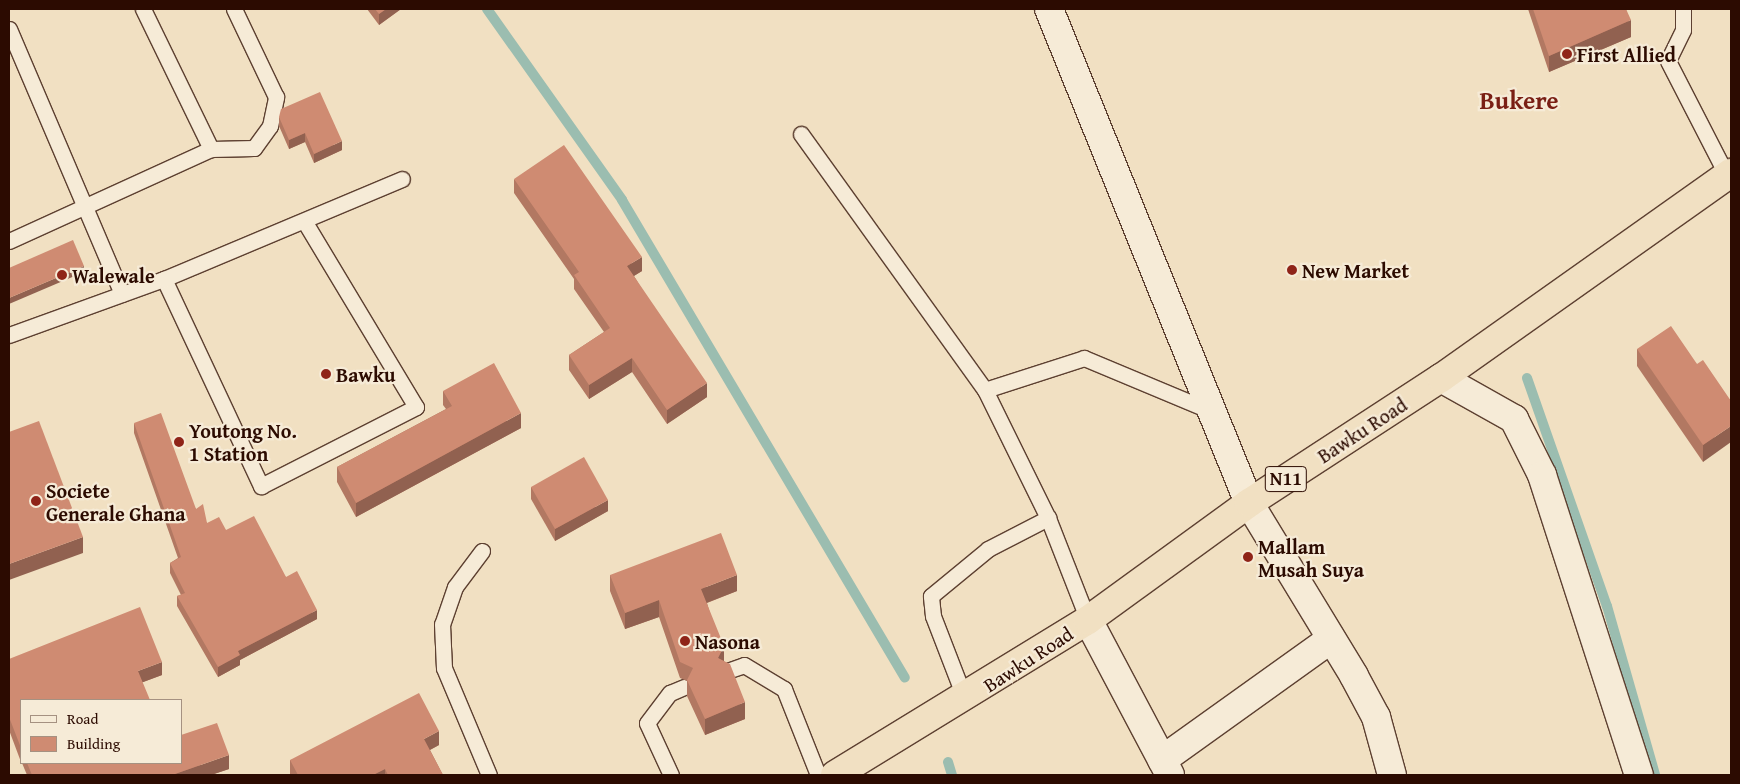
<!DOCTYPE html>
<style>
body{margin:0}
#map{position:relative;width:1740px;height:784px;overflow:hidden;background:#f1e0c2;font-family:"Gentium Book Plus",serif}
div>[style]{position:absolute}
.stream>*{height:10px;margin:-5px;padding:0 5px;transform-origin:5px;border-radius:5px;background:#9bbdb0}
.roads{filter:drop-shadow(1px 0 #5d4031) drop-shadow(-1px 0 #5d4031) drop-shadow(0 1px #5d4031) drop-shadow(0 -1px #5d4031)}
.service>*{height:15px;margin:-7.5px;padding:0 7.5px;transform-origin:7.5px;border-radius:7.5px;background:#f6ebd7}
.minor>*{height:28px;margin:-14px;padding:0 14px;transform-origin:14px;border-radius:14px;background:#f6ebd7}
.trunk>*{height:28px;margin:-14px;padding:0 14px;transform-origin:14px;border-radius:14px;background:#f1e0c2}
.wall>*{inset:0;background:#b27862}
.shaded-wall>*{inset:0;background:#916150}
.building>*{inset:0;background:#cf8b72}
.dots>*{width:14px;height:14px;translate:-50% -50%;box-sizing:border-box;border:2px solid #f6ebd7;border-radius:50%}
span{translate:-50% -50%;white-space:nowrap;text-align:center;line-height:1.15;-webkit-text-stroke:4.5px #f6ebd7;paint-order:stroke}
.shield-label span{padding:1px 4px;background:#f6ebd7;border:1px solid;border-radius:4px;-webkit-text-stroke-width:0}
.shield-label{font-size:19px;color:#2c0b01;font-weight:700}
.poi-label{font-size:20px;color:#2c0b01;font-weight:700}
.left{translate:0 -50%;text-align:left}
.street-label{font-size:20px;color:#2c0b01}
.district-label{font-size:25px;color:#7a1f14;font-weight:700}
.frame{position:absolute;inset:0;border:10px solid #2c0b01;pointer-events:none}
.legend{position:absolute;left:20px;top:699px;width:162px;height:65px;box-sizing:border-box;background:#f6ebd7;border:1px solid #a59181;margin:0;padding:6px 9px;list-style:none;font-size:15px;color:#2c0b01}
.legend li{display:flex;align-items:center;gap:10px;height:25px}
.legend b{width:25px;border:1px solid #a59181}
</style>
<div id="map">
<div class="stream">
<i style="left:487px;top:9px;width:234px;rotate:54.7deg"></i>
<i style="left:622px;top:200px;width:555px;rotate:59.37deg"></i>
<i style="left:1527px;top:378px;width:242px;rotate:70.7deg"></i>
<i style="left:1607px;top:606px;width:176px;rotate:74.1deg"></i>
<i style="left:948px;top:762px;width:14px;rotate:73deg"></i>
</div>
<div class="roads">
<div class="service">
<i style="left:143px;top:9px;width:156px;rotate:64.1deg"></i>
<i style="left:1683px;top:9px;width:21px;rotate:90deg"></i>
<i style="left:1683px;top:30px;width:34px;rotate:116deg"></i>
<i style="left:1668px;top:61px;width:129px;rotate:62.8deg"></i>
<i style="left:9px;top:29px;width:288px;rotate:66.9deg"></i>
<i style="left:801px;top:134px;width:315px;rotate:54.3deg"></i>
<i style="left:985px;top:390px;width:143px;rotate:63.8deg"></i>
<i style="left:1048px;top:518px;width:110px;rotate:68.6deg"></i>
<i style="left:9px;top:241px;width:222px;rotate:-24.5deg"></i>
<i style="left:211px;top:149px;width:43px;rotate:-1.3deg"></i>
<i style="left:254px;top:148px;width:27px;rotate:-54deg"></i>
<i style="left:270px;top:126px;width:30px;rotate:-78deg"></i>
<i style="left:276px;top:97px;width:98px;rotate:-115.5deg"></i>
<i style="left:164px;top:279px;width:229px;rotate:64.9deg"></i>
<i style="left:261px;top:486px;width:174px;rotate:-27deg"></i>
<i style="left:416px;top:407px;width:216px;rotate:-121deg"></i>
<i style="left:9px;top:335px;width:165px;rotate:-19.9deg"></i>
<i style="left:164px;top:279px;width:258px;rotate:-22.8deg"></i>
<i style="left:985px;top:390px;width:104px;rotate:-17.9deg"></i>
<i style="left:1084px;top:358px;width:140px;rotate:22.7deg"></i>
<i style="left:482px;top:551px;width:45px;rotate:126.9deg"></i>
<i style="left:455px;top:587px;width:39px;rotate:109deg"></i>
<i style="left:442px;top:624px;width:44px;rotate:87.4deg"></i>
<i style="left:444px;top:668px;width:116px;rotate:67.2deg"></i>
<i style="left:727px;top:671px;width:18px;rotate:-19deg"></i>
<i style="left:744px;top:665px;width:47px;rotate:31deg"></i>
<i style="left:784px;top:689px;width:92px;rotate:68.4deg"></i>
<i style="left:965px;top:699px;width:89px;rotate:-111.1deg"></i>
<i style="left:933px;top:616px;width:20px;rotate:-96deg"></i>
<i style="left:931px;top:596px;width:74px;rotate:-39.5deg"></i>
<i style="left:988px;top:549px;width:68px;rotate:-27.3deg"></i>
<i style="left:671px;top:775px;width:57px;rotate:-114.8deg"></i>
<i style="left:647px;top:723px;width:38px;rotate:-53deg"></i>
<i style="left:670px;top:693px;width:15px;rotate:-23deg"></i>
</div>
<div class="minor">
<i style="left:1049px;top:9px;width:533px;rotate:67.96deg"></i>
<i style="left:1249px;top:503px;width:202px;rotate:58.7deg"></i>
<i style="left:1354px;top:676px;width:47px;rotate:61.8deg"></i>
<i style="left:1376px;top:717px;width:60px;rotate:74.6deg"></i>
<i style="left:1441px;top:378px;width:84px;rotate:29.3deg"></i>
<i style="left:1514px;top:419px;width:63px;rotate:63.4deg"></i>
<i style="left:1542px;top:475px;width:315px;rotate:72.1deg"></i>
<i style="left:1088px;top:620px;width:175px;rotate:62.1deg"></i>
<i style="left:1162px;top:760px;width:208px;rotate:-35.6deg"></i>
</div>
<div class="trunk">
<i style="left:835px;top:775px;width:297px;rotate:-31.5deg"></i>
<i style="left:1088px;top:620px;width:199px;rotate:-36deg"></i>
<i style="left:1249px;top:503px;width:229px;rotate:-33.1deg"></i>
<i style="left:1441px;top:378px;width:355px;rotate:-35.3deg"></i>
</div>
</div>
<div class="wall">
<i style="clip-path:polygon(367px 9px,401px 9px,379px 25px)"></i>
<i style="clip-path:polygon(1528px 9px,1626px 9px,1631px 37px,1549px 72px)"></i>
<i style="clip-path:polygon(279px 117px,342px 150px,314px 163px,305px 142px,289px 149px,279px 126px)"></i>
<i style="clip-path:polygon(514px 179px,642px 271px,634px 276px,707px 397px,667px 424px,632px 372px,589px 399px,569px 370px,569px 355px,604px 332px,574px 289px,574px 279px,514px 193px)"></i>
<i style="clip-path:polygon(1637px 349px,1697px 364px,1731px 401px,1703px 462px,1637px 366px)"></i>
<i style="clip-path:polygon(443px 391px,521px 428px,356px 517px,337px 482px,337px 467px,446px 409px,443px 405px)"></i>
<i style="clip-path:polygon(134px 423px,196px 509px,207px 523px,226px 530px,286px 577px,317px 619px,240px 660px,240px 665px,218px 677px,177px 606px,177px 596px,181px 595px,170px 573px,170px 563px,178px 558px,134px 433px)"></i>
<i style="clip-path:polygon(531px 487px,608px 511px,555px 541px,531px 499px)"></i>
<i style="clip-path:polygon(610px 575px,737px 591px,707px 603px,724px 661px,745px 719px,705px 735px,687px 696px,687px 681px,680px 678px,659px 617px,625px 629px,610px 591px)"></i>
<i style="clip-path:polygon(9px 659px,162px 675px,143px 682px,21px 700px,21px 762px,9px 730px)"></i>
<i style="clip-path:polygon(439px 745px,430px 750px,443px 775px,291px 775px,290px 774px,290px 760px)"></i>
<i style="clip-path:polygon(22px 763px,181px 763px,229px 769px,211px 775px,27px 775px)"></i>
</div>
<div class="shaded-wall">
<i style="clip-path:polygon(386px 9px,401px 9px,379px 25px,379px 14px)"></i>
<i style="clip-path:polygon(1631px 20px,1631px 37px,1549px 72px,1549px 56px)"></i>
<i style="clip-path:polygon(305px 133px,305px 142px,289px 149px,289px 140px)"></i>
<i style="clip-path:polygon(342px 141px,342px 150px,314px 163px,314px 154px)"></i>
<i style="clip-path:polygon(642px 257px,642px 271px,627px 280px,627px 266px)"></i>
<i style="clip-path:polygon(84px 266px,84px 272px,9px 304px,9px 298px)"></i>
<i style="clip-path:polygon(632px 358px,632px 372px,589px 399px,589px 385px)"></i>
<i style="clip-path:polygon(707px 383px,707px 397px,667px 424px,667px 410px)"></i>
<i style="clip-path:polygon(521px 413px,521px 428px,356px 517px,356px 503px)"></i>
<i style="clip-path:polygon(1731px 426px,1731px 442px,1703px 462px,1703px 445px)"></i>
<i style="clip-path:polygon(608px 500px,608px 511px,555px 541px,555px 529px)"></i>
<i style="clip-path:polygon(83px 537px,83px 553px,9px 580px,9px 564px)"></i>
<i style="clip-path:polygon(737px 575px,737px 591px,701px 605px,701px 589px)"></i>
<i style="clip-path:polygon(659px 600px,659px 617px,625px 629px,625px 613px)"></i>
<i style="clip-path:polygon(317px 610px,317px 619px,240px 660px,240px 665px,218px 677px,218px 667px,238px 651px)"></i>
<i style="clip-path:polygon(724px 646px,724px 662px,718px 658px)"></i>
<i style="clip-path:polygon(162px 662px,162px 675px,138px 684px,138px 671px)"></i>
<i style="clip-path:polygon(745px 702px,745px 719px,705px 735px,705px 719px)"></i>
<i style="clip-path:polygon(439px 731px,439px 745px,424px 753px,424px 739px)"></i>
<i style="clip-path:polygon(229px 755px,229px 769px,211px 775px,175px 775px,175px 774px)"></i>
<i style="clip-path:polygon(385px 769px,385px 775px,373px 775px)"></i>
</div>
<div class="building">
<i style="clip-path:polygon(375px 9px,386px 9px,379px 14px)"></i>
<i style="clip-path:polygon(1533px 9px,1626px 9px,1631px 20px,1549px 56px)"></i>
<i style="clip-path:polygon(320px 92px,342px 141px,314px 154px,305px 133px,289px 140px,279px 117px,281px 109px)"></i>
<i style="clip-path:polygon(564px 145px,642px 257px,627px 266px,707px 383px,667px 410px,632px 358px,589px 385px,569px 355px,610px 328px,574px 275px,579px 272px,514px 179px)"></i>
<i style="clip-path:polygon(73px 240px,84px 266px,9px 298px,9px 268px)"></i>
<i style="clip-path:polygon(1671px 326px,1697px 364px,1703px 360px,1731px 401px,1731px 426px,1703px 445px,1637px 349px)"></i>
<i style="clip-path:polygon(494px 363px,521px 413px,356px 503px,337px 467px,452px 406px,443px 391px)"></i>
<i style="clip-path:polygon(161px 413px,196px 509px,203px 504px,207px 523px,219px 517px,226px 530px,254px 516px,286px 577px,297px 571px,317px 610px,238px 651px,240px 655px,218px 667px,177px 596px,185px 593px,170px 563px,181px 557px,134px 423px)"></i>
<i style="clip-path:polygon(39px 421px,83px 537px,9px 564px,9px 432px)"></i>
<i style="clip-path:polygon(584px 457px,608px 500px,555px 529px,531px 487px)"></i>
<i style="clip-path:polygon(721px 533px,737px 575px,701px 589px,724px 646px,718px 658px,730px 664px,745px 702px,705px 719px,687px 680px,693px 668px,680px 662px,659px 600px,625px 613px,610px 575px)"></i>
<i style="clip-path:polygon(140px 607px,162px 662px,138px 671px,150px 700px,21px 700px,21px 748px,9px 717px,9px 659px)"></i>
<i style="clip-path:polygon(419px 693px,439px 731px,424px 739px,443px 775px,388px 775px,385px 769px,373px 775px,298px 775px,290px 760px)"></i>
<i style="clip-path:polygon(217px 723px,229px 755px,175px 774px,176px 775px,32px 775px,27px 763px,181px 763px,181px 735px)"></i>
</div>
<div class="dots">
<i style="left:1567px;top:54px;background:#8f2418"></i>
<i style="left:1292px;top:270px;background:#8f2418"></i>
<i style="left:62px;top:275px;background:#8f2418"></i>
<i style="left:326px;top:374px;background:#8f2418"></i>
<i style="left:179px;top:442px;background:#8f2418"></i>
<i style="left:36px;top:501px;background:#8f2418"></i>
<i style="left:1248px;top:557px;background:#8f2418"></i>
<i style="left:685px;top:641px;background:#8f2418"></i>
</div>
<div class="shield-label">
<span style="left:1286px;top:479px">N11</span>
</div>
<div class="poi-label">
<span class="left" style="left:1577px;top:54px">First Allied</span>
<span class="left" style="left:1302px;top:270px">New Market</span>
<span class="left" style="left:72px;top:275px">Walewale</span>
<span class="left" style="left:336px;top:374px">Bawku</span>
<span class="left" style="left:189px;top:442px">Youtong No.<br>1 Station</span>
<span class="left" style="left:46px;top:502px">Societe<br>Generale Ghana</span>
<span class="left" style="left:1258px;top:558px">Mallam<br>Musah Suya</span>
<span class="left" style="left:695px;top:641px">Nasona</span>
</div>
<div class="street-label">
<span style="left:1362px;top:430px;rotate:-33deg">Bawku Road</span>
<span style="left:1028px;top:659px;rotate:-33deg">Bawku Road</span>
</div>
<div class="district-label">
<span style="left:1519px;top:100px">Bukere</span>
</div>
<div class="frame"></div>
<ul class="legend">
<li><b style="height:6px;background:#f6ebd7"></b>Road</li>
<li><b style="height:14px;background:#cf8b72"></b>Building</li>
</ul>
</div>
